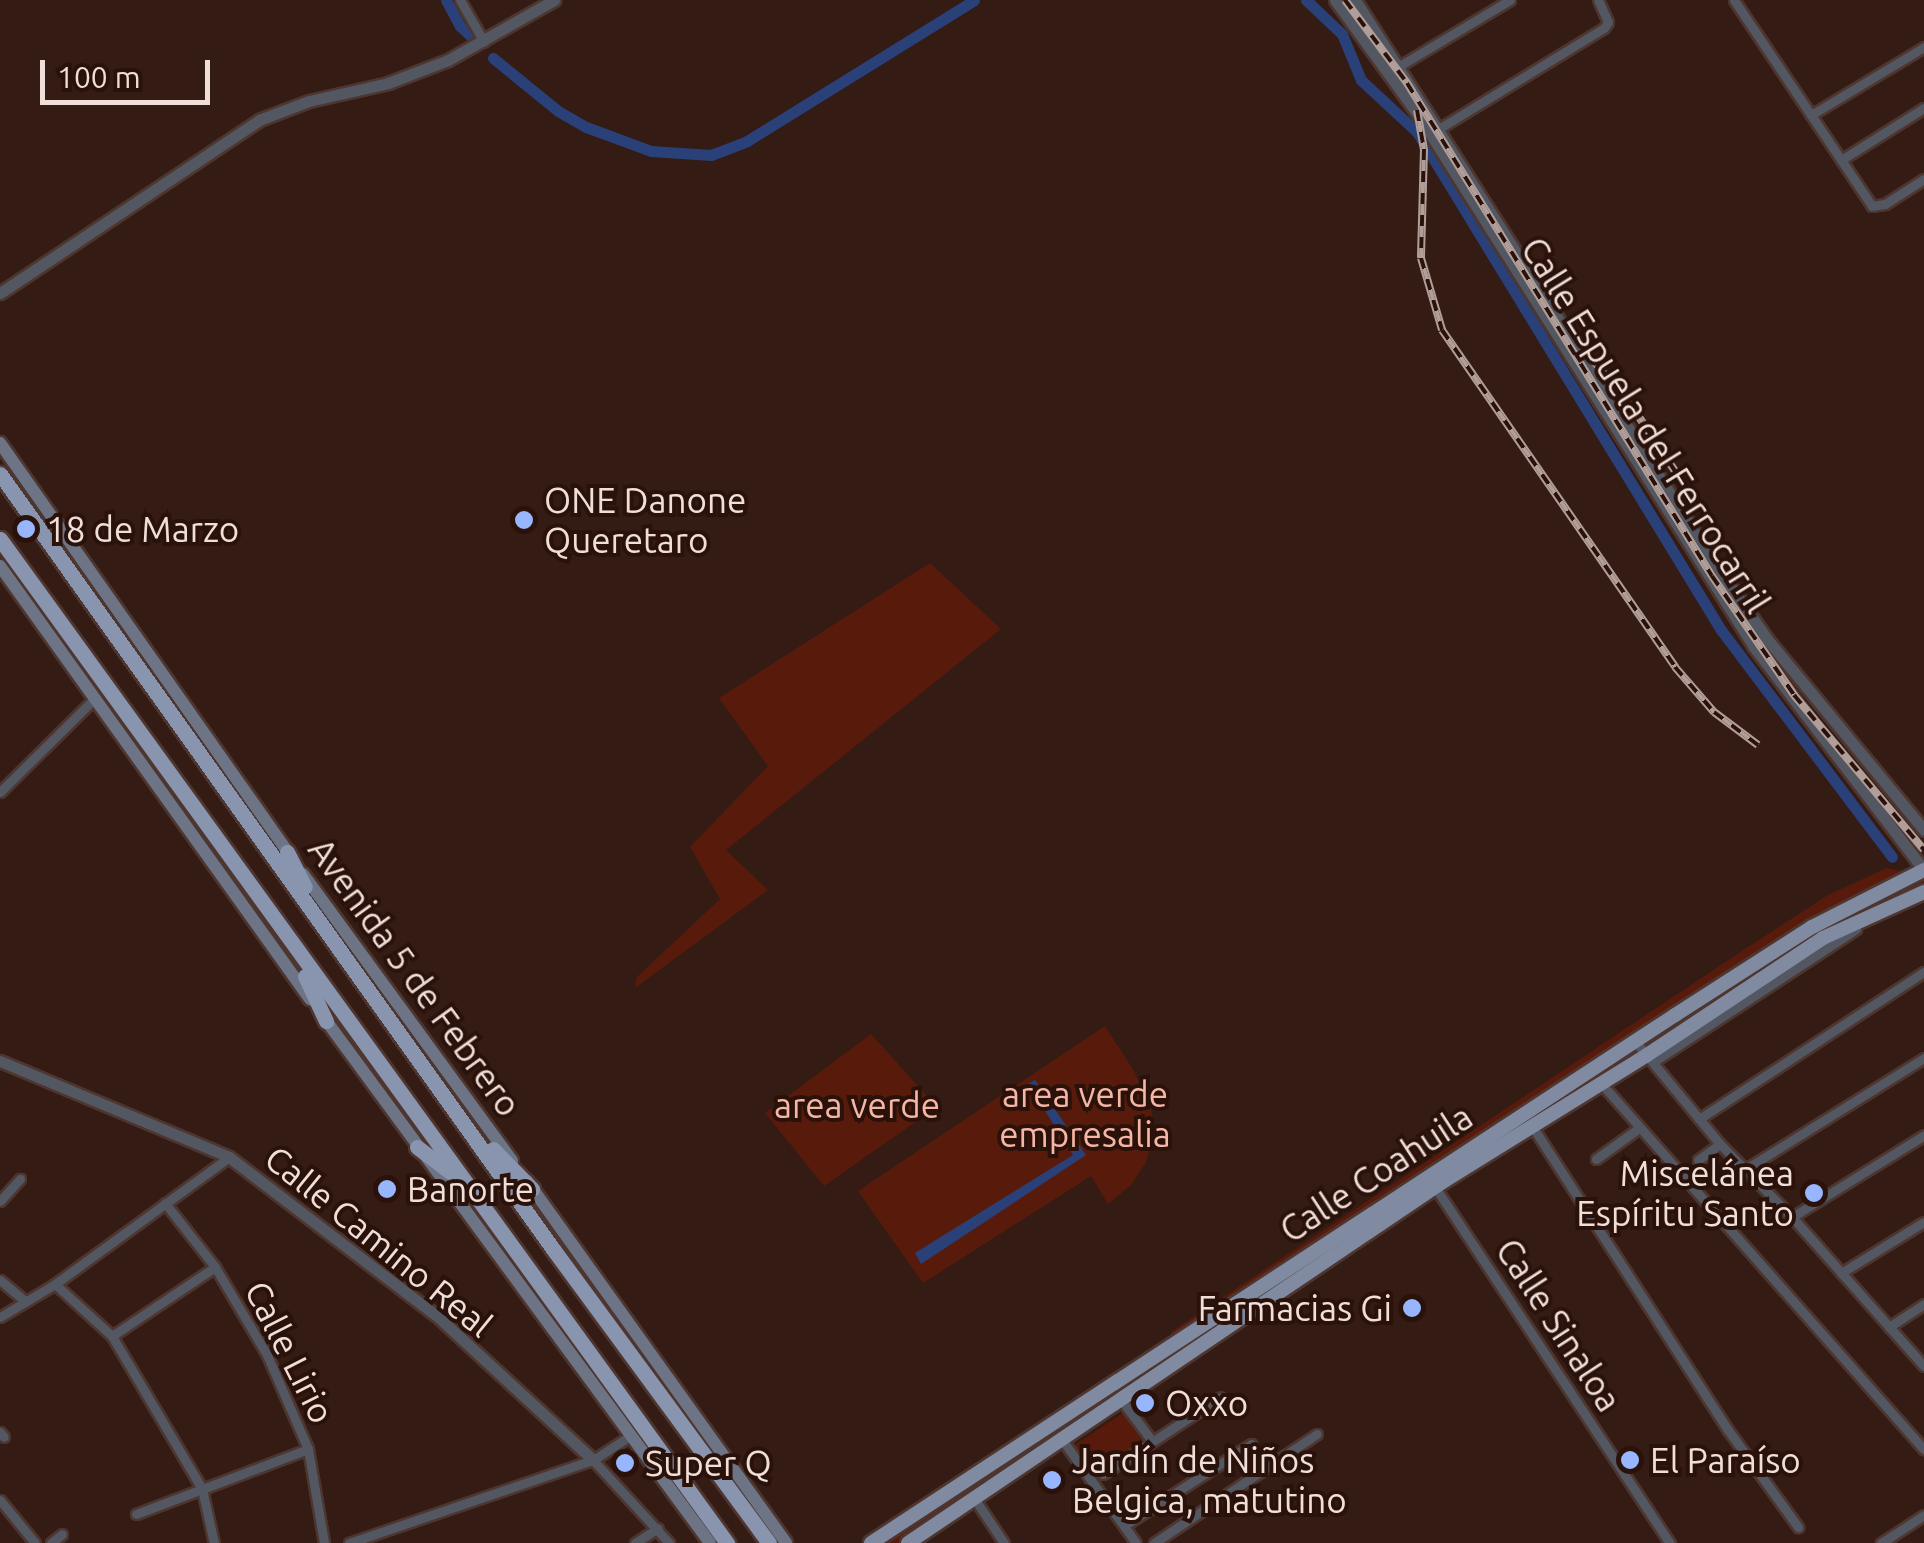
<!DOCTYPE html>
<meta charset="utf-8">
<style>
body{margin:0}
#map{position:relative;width:1924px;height:1543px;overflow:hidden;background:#341b14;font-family:Ubuntu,sans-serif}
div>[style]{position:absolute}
.green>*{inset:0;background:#581b0b}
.water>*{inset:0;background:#2a4079}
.canal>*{height:11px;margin:-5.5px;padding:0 5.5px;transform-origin:5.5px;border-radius:5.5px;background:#2a4079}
.roads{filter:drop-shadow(2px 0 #4e3630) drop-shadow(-2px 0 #4e3630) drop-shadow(0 2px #4e3630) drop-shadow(0 -2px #4e3630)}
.minor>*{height:9px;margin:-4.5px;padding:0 4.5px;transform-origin:4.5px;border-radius:4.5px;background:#525762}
.tertiary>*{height:11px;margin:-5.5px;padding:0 5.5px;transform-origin:5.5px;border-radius:5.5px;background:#525762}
.secondary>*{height:12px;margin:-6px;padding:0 6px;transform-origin:6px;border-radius:6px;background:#6c7485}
.primary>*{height:14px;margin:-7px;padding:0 7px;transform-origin:7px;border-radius:7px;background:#808aa1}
.trunk>*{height:15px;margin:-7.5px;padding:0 7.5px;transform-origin:7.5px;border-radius:7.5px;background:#8994ae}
.rail>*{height:8px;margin-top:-4px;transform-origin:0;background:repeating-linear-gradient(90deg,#2a120b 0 11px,#b29e98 0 22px);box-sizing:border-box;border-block:2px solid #b29e98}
.dots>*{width:28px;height:28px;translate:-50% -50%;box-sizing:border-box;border:5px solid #2a120b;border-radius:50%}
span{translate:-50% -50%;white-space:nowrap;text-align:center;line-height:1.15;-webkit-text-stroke:8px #2a120b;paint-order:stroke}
.street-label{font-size:35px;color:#f0ded9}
.poi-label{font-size:35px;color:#f0ded9}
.left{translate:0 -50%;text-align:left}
.right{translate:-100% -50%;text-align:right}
.park-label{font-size:35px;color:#f6b6a6}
.scale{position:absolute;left:40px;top:60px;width:170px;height:45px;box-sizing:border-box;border:5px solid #f0ded9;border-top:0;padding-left:12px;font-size:30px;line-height:35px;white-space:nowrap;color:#f0ded9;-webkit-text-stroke:8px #2a120b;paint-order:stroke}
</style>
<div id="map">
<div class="green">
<i style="clip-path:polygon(930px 563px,1001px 629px,726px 850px,768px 890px,635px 988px,637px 977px,720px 899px,690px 847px,768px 766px,719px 698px)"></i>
<i style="clip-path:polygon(1887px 868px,1924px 876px,1924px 885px,1839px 925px,1528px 1122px,1073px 1434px,898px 1543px,864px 1543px,1175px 1343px,1171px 1332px,1748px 947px,1828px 895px)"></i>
<i style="clip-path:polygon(1105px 1026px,1134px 1071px,1152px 1112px,1153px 1137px,1146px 1162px,1131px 1185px,1108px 1204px,1091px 1176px,923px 1283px,858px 1191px)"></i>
<i style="clip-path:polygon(871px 1034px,937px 1107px,824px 1186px,765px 1113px)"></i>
<i style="clip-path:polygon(1123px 1413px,1145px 1445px,1094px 1478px,1073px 1446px)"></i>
</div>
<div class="water">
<i style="clip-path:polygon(1035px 1080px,1086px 1155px,921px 1264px,915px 1253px,1073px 1155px,1028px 1084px)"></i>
</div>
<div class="canal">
<i style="left:446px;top:0;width:30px;rotate:62deg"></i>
<i style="left:460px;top:26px;width:21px;rotate:43deg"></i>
<i style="left:1306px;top:0;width:50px;rotate:43.4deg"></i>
<i style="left:1342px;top:34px;width:50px;rotate:67.6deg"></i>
<i style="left:1361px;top:80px;width:76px;rotate:42.9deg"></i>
<i style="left:1417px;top:132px;width:583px;rotate:58.6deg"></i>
<i style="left:1721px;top:630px;width:284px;rotate:53deg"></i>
<i style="left:493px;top:58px;width:84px;rotate:39.2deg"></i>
<i style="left:558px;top:111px;width:32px;rotate:30deg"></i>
<i style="left:586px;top:127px;width:69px;rotate:20.3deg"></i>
<i style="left:651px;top:151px;width:60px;rotate:3.8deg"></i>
<i style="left:711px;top:155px;width:39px;rotate:-21deg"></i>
<i style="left:747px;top:141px;width:267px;rotate:-31.8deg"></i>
</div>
<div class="roads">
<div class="minor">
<i style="left:460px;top:0;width:48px;rotate:60.3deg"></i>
<i style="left:1734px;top:0;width:248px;rotate:56.2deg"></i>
<i style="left:1872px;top:206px;width:13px;rotate:-9deg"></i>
<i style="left:1885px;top:204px;width:46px;rotate:-32.7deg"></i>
<i style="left:1401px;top:65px;width:127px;rotate:-30.8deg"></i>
<i style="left:1811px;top:115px;width:132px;rotate:-31deg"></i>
<i style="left:1440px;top:128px;width:192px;rotate:-31.4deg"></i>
<i style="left:1604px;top:28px;width:7px;rotate:-56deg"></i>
<i style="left:1608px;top:22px;width:24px;rotate:-114deg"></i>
<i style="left:1841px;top:160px;width:98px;rotate:-32.1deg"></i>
<i style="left:0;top:792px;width:134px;rotate:-44.7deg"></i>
<i style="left:1635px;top:1041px;width:134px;rotate:50.5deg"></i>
<i style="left:1720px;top:1144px;width:103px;rotate:45.4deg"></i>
<i style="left:1792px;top:1217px;width:199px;rotate:48.5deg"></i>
<i style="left:1653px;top:1062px;width:243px;rotate:-33.2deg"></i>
<i style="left:1600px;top:1082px;width:490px;rotate:48.6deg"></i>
<i style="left:1699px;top:1119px;width:269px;rotate:-33.2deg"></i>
<i style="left:1532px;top:1126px;width:362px;rotate:57.2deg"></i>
<i style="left:1728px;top:1430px;width:120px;rotate:54.2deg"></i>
<i style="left:1596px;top:1159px;width:53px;rotate:-35.8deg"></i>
<i style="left:1698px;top:1160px;width:27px;rotate:-36deg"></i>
<i style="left:1744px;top:1170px;width:212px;rotate:-31.9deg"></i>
<i style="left:1435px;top:1187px;width:427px;rotate:56.6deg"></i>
<i style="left:0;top:1201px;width:30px;rotate:-48deg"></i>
<i style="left:165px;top:1203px;width:81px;rotate:52deg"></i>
<i style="left:215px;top:1267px;width:102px;rotate:59.4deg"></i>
<i style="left:267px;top:1355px;width:103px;rotate:66.4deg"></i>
<i style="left:308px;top:1449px;width:95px;rotate:80.3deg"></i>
<i style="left:1792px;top:1217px;width:155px;rotate:-31.8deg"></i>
<i style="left:1841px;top:1273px;width:97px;rotate:-31.6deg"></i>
<i style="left:0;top:1280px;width:33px;rotate:40deg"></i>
<i style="left:55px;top:1284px;width:77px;rotate:42.4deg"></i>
<i style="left:112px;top:1336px;width:178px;rotate:59.5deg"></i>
<i style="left:202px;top:1489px;width:55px;rotate:77.5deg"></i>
<i style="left:0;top:1317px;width:64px;rotate:-31deg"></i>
<i style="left:55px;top:1284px;width:215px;rotate:-36.1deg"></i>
<i style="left:1889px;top:1327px;width:42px;rotate:-33.3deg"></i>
<i style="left:112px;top:1336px;width:124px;rotate:-33.8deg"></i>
<i style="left:1122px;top:1401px;width:50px;rotate:53.1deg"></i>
<i style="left:0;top:1432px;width:6px;rotate:51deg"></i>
<i style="left:1063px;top:1441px;width:125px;rotate:54.4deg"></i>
<i style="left:593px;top:1460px;width:113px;rotate:47.5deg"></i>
<i style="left:1103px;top:1474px;width:140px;rotate:-33.3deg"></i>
<i style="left:974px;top:1498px;width:54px;rotate:56.3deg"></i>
<i style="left:0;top:1500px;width:55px;rotate:50.9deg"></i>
<i style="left:136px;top:1514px;width:184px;rotate:-20.7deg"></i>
<i style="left:1125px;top:1525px;width:150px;rotate:-32.7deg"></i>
<i style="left:51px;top:1543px;width:14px;rotate:-39deg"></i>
<i style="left:349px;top:1543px;width:258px;rotate:-18.8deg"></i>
<i style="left:593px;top:1460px;width:44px;rotate:-33deg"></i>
<i style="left:635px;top:1543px;width:27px;rotate:-33deg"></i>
<i style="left:1154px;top:1543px;width:196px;rotate:-33.8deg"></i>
<i style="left:1881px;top:1543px;width:51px;rotate:-33.1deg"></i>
</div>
<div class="tertiary">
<i style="left:1335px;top:0;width:143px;rotate:54.1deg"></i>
<i style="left:1419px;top:116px;width:628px;rotate:57.75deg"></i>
<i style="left:1754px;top:647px;width:280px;rotate:52.7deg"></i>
<i style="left:1355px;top:0;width:662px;rotate:57.46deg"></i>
<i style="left:1711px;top:558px;width:98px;rotate:55.3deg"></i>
<i style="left:1767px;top:639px;width:247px;rotate:50.6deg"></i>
<i style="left:0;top:293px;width:311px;rotate:-33.7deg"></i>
<i style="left:259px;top:120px;width:53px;rotate:-20.8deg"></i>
<i style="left:309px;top:101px;width:81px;rotate:-12.8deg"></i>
<i style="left:388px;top:83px;width:64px;rotate:-21deg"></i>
<i style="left:448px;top:60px;width:122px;rotate:-29.5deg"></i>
<i style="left:0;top:1061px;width:248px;rotate:22.7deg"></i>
<i style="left:229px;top:1157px;width:260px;rotate:37.4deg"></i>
<i style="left:436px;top:1315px;width:214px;rotate:42.7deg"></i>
</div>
<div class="secondary">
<i style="left:0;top:443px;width:507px;rotate:54.87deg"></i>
<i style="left:0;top:566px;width:533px;rotate:54.4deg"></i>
<i style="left:303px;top:874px;width:355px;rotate:53.9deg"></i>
<i style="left:322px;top:1015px;width:655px;rotate:53.69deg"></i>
<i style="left:527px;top:1181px;width:445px;rotate:54.4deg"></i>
</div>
<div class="primary">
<i style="left:871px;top:1543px;width:962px;rotate:-33.29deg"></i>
<i style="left:1675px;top:1015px;width:163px;rotate:-32.7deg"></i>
<i style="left:1812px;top:927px;width:126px;rotate:-27deg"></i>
<i style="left:908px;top:1543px;width:647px;rotate:-34.03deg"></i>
<i style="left:1444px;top:1181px;width:239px;rotate:-31.8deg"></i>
<i style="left:1647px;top:1055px;width:211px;rotate:-33.6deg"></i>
<i style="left:1823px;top:938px;width:111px;rotate:-24.5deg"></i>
</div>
<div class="trunk">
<i style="left:0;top:474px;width:952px;rotate:54.49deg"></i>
<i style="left:553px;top:1249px;width:365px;rotate:53.7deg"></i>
<i style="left:0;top:539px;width:1240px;rotate:54.09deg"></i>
<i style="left:287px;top:852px;width:39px;rotate:63deg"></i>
<i style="left:305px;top:976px;width:50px;rotate:65deg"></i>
<i style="left:417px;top:1147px;width:41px;rotate:37.1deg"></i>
<i style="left:493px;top:1149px;width:56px;rotate:45.7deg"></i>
</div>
</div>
<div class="rail">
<i style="left:1345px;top:0;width:104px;rotate:53.2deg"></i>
<i style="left:1407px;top:83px;width:580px;rotate:58.26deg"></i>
<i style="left:1712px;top:576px;width:145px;rotate:55.4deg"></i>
<i style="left:1794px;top:695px;width:202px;rotate:50deg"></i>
<i style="left:1417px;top:110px;width:40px;rotate:80deg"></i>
<i style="left:1424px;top:149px;width:109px;rotate:91.6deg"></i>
<i style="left:1421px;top:258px;width:75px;rotate:73.7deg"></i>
<i style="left:1442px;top:330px;width:410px;rotate:55.3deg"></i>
<i style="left:1675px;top:667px;width:60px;rotate:49.1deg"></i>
<i style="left:1714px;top:712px;width:55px;rotate:36.9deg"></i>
<i style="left:1586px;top:352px;width:73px;rotate:50deg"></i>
<i style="left:1633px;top:408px;width:108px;rotate:56.3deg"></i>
</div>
<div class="dots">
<i style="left:524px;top:520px;background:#97b6fd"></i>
<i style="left:26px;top:529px;background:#97b6fd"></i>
<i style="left:387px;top:1189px;background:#97b6fd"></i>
<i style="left:1814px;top:1193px;background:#97b6fd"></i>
<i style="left:1412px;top:1308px;background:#97b6fd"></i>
<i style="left:1145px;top:1403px;background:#97b6fd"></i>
<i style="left:1630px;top:1460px;background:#97b6fd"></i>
<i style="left:625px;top:1463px;background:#97b6fd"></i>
<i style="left:1052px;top:1480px;background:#97b6fd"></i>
</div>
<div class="street-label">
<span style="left:1646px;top:425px;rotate:58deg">Calle Espuela del Ferrocarril</span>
<span style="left:415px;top:977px;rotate:54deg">Avenida 5 de Febrero</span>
<span style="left:1376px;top:1173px;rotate:-33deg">Calle Coahuila</span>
<span style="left:379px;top:1241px;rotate:39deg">Calle Camino Real</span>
<span style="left:1559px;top:1325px;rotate:57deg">Calle Sinaloa</span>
<span style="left:290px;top:1352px;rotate:63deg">Calle Lirio</span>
</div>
<div class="poi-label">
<span class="left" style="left:544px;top:520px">ONE Danone<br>Queretaro</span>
<span class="left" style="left:46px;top:529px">18 de Marzo</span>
<span class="right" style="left:1794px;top:1193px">Miscelánea<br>Espíritu Santo</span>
<span class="left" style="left:407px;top:1189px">Banorte</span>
<span class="right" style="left:1392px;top:1308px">Farmacias Gi</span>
<span class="left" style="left:1165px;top:1403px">Oxxo</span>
<span class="left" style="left:1072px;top:1480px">Jardín de Niños<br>Belgica, matutino</span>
<span class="left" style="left:1650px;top:1460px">El Paraíso</span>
<span class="left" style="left:645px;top:1463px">Super Q</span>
</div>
<div class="park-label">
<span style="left:1085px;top:1114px">area verde<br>empresalia</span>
<span style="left:857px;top:1105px">area verde</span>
</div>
<div class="scale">100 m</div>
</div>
